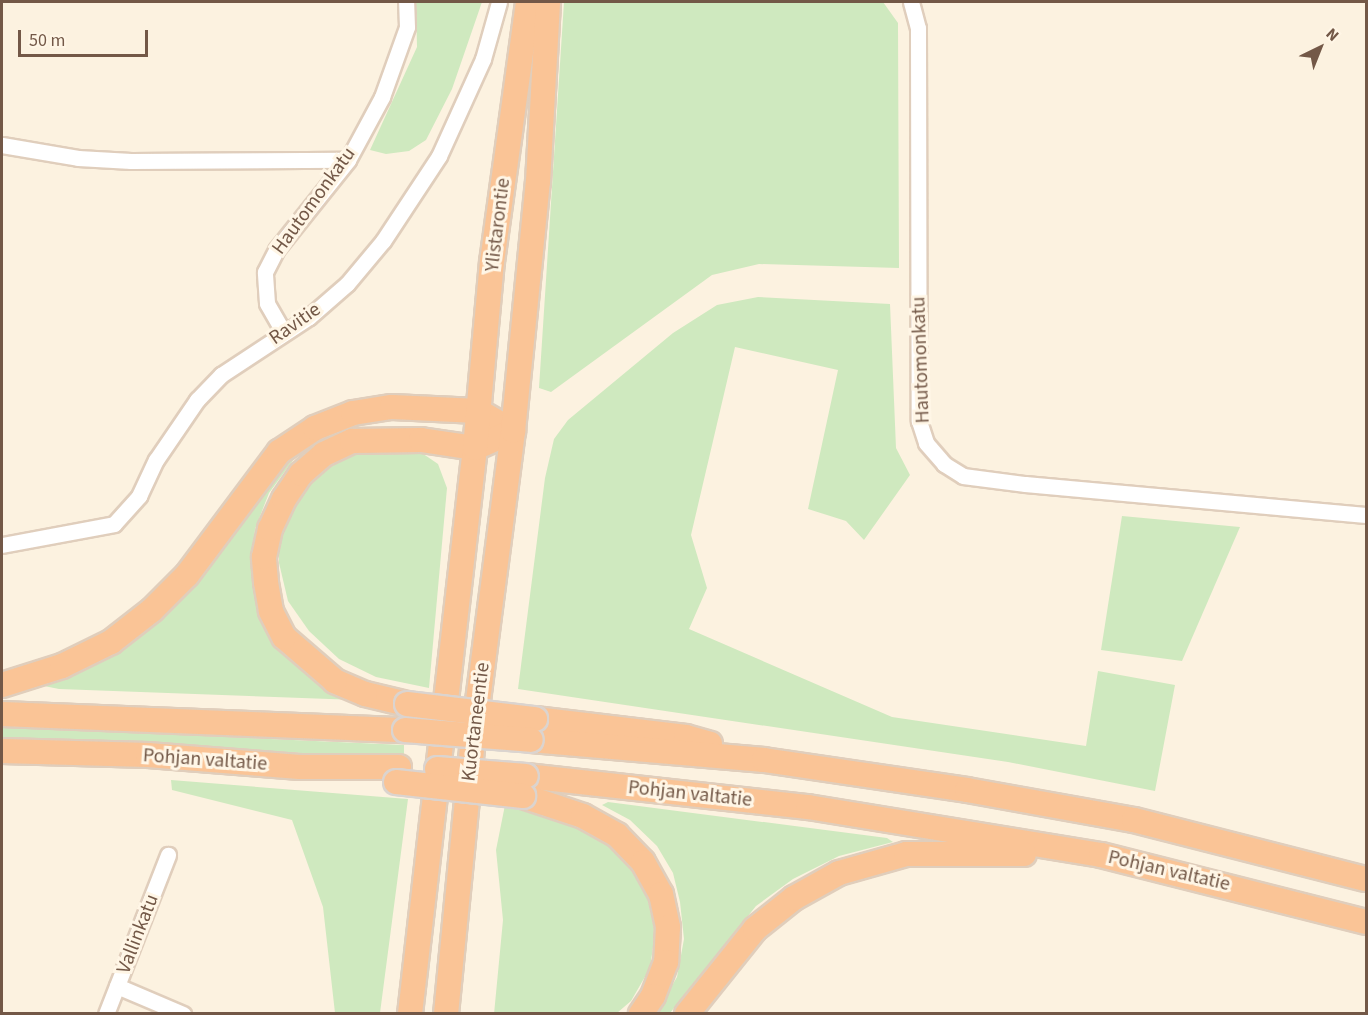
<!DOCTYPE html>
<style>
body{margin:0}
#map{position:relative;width:1368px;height:1015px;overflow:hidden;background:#fcf2e0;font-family:"Source Sans 3",sans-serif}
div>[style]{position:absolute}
.green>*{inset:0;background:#cfe9bf}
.roads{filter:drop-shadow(2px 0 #e0cebc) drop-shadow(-2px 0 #e0cebc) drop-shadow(0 2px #e0cebc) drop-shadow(0 -2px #e0cebc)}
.minor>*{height:15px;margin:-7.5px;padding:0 7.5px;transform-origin:7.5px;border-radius:7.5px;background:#fff}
.trunk>*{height:24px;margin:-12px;padding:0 12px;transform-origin:12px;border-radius:12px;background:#fac496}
.bridges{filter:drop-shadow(2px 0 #dbd4cf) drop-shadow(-2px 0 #dbd4cf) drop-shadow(0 2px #dbd4cf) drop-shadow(0 -2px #dbd4cf)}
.trunk-bridge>*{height:24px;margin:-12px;padding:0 12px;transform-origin:12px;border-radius:12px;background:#fac496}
span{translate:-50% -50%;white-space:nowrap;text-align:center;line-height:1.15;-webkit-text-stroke:6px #fff6e6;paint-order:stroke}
.street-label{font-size:20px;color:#735847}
.frame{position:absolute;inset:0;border:3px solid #735847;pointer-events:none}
.north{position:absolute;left:1290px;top:18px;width:60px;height:60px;-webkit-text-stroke:4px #fff6e6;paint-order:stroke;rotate:43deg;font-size:16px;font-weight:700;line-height:24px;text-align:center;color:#735847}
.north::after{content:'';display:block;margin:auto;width:21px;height:27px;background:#735847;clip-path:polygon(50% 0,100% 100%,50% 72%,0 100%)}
.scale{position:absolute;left:18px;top:30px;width:130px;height:27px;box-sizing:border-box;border:3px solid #735847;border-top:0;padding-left:8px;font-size:18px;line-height:21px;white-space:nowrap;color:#735847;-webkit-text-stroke:4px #fff6e6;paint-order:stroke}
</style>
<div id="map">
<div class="green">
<i style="clip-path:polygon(416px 2px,482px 2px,452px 89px,426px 140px,409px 151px,386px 154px,370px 150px,417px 47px)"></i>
<i style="clip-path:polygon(564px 2px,883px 2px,898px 23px,899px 268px,759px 264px,712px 275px,551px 392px,539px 388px)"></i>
<i style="clip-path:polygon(758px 297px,890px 304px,896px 448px,910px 475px,864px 540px,846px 521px,808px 509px,838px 370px,735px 347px,691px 535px,707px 588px,689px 629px,892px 717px,1086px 746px,1098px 671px,1175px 685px,1155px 791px,1008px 762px,518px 689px,545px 478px,554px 439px,568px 420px,673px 333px,717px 305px)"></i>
<i style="clip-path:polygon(416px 449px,438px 464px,447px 488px,429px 688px,376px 677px,339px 659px,309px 631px,288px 601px,279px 563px,279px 528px,297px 492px,323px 467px,351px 451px)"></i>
<i style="clip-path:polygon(289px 456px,294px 459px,269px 493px,255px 529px,252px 568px,258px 604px,270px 630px,357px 700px,59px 689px,39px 685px,98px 662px,144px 632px,210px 566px,236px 523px)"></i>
<i style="clip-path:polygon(1122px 516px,1240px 527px,1182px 661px,1101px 650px)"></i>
<i style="clip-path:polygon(2px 727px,404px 745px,404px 759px,180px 746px,2px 743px)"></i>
<i style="clip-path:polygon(171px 780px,408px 799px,380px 1013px,335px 1013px,323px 907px,292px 820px,172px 790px)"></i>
<i style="clip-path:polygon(608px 802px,887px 838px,893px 842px,839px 856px,793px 879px,756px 906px,670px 1013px,656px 1013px,677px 977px,684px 939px,680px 902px,673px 873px,657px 846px,630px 820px,602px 805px)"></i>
<i style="clip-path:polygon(505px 805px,566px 821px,598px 836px,627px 864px,647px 895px,655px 933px,650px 968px,631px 1001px,617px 1013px,494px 1014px,503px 920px,496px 850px)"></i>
</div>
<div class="roads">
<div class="minor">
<i style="left:911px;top:2px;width:27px;rotate:75deg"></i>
<i style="left:918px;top:28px;width:393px;rotate:89.9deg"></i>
<i style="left:919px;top:421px;width:23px;rotate:72deg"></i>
<i style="left:926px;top:443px;width:28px;rotate:49deg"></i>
<i style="left:944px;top:464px;width:22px;rotate:32deg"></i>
<i style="left:963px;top:476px;width:63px;rotate:7.4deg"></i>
<i style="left:1025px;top:484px;width:342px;rotate:5.2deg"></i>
<i style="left:2px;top:145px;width:77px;rotate:9.7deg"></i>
<i style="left:78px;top:158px;width:53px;rotate:3.2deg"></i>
<i style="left:131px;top:161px;width:217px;rotate:-0.3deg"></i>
<i style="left:284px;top:333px;width:34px;rotate:-120deg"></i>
<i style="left:267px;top:303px;width:31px;rotate:-94deg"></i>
<i style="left:265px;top:272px;width:25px;rotate:-63deg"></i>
<i style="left:276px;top:250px;width:115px;rotate:-51.3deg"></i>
<i style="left:348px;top:160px;width:72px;rotate:-61.6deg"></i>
<i style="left:382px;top:97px;width:74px;rotate:-70.3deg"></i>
<i style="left:407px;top:27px;width:25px;rotate:-92deg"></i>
<i style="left:2px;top:545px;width:114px;rotate:-10.6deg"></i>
<i style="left:114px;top:524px;width:38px;rotate:-48deg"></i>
<i style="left:139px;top:496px;width:40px;rotate:-65deg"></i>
<i style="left:156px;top:460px;width:73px;rotate:-55.7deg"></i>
<i style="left:197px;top:400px;width:35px;rotate:-46deg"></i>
<i style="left:221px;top:375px;width:105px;rotate:-33.4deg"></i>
<i style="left:309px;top:317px;width:50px;rotate:-41deg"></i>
<i style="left:347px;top:284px;width:56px;rotate:-50.1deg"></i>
<i style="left:383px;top:241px;width:102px;rotate:-56.6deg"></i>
<i style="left:439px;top:156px;width:107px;rotate:-65.6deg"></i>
<i style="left:483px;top:59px;width:59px;rotate:-74.3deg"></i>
<i style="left:117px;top:986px;width:72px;rotate:23deg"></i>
<i style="left:106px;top:1014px;width:171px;rotate:-68.7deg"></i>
</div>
<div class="trunk">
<i style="left:2px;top:685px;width:63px;rotate:-17.6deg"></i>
<i style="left:62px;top:666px;width:55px;rotate:-26.1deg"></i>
<i style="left:111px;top:642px;width:52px;rotate:-38deg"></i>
<i style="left:152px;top:610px;width:49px;rotate:-45deg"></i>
<i style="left:187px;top:575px;width:154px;rotate:-53.2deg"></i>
<i style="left:279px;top:452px;width:43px;rotate:-33.7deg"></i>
<i style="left:315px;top:428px;width:41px;rotate:-21.5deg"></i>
<i style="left:353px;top:413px;width:39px;rotate:-9deg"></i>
<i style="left:392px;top:407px;width:86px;rotate:2.7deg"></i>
<i style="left:478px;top:411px;width:40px;rotate:29.7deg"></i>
<i style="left:407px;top:704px;width:43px;rotate:-166.6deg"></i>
<i style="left:365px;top:694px;width:33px;rotate:-157deg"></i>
<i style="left:335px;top:681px;width:67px;rotate:-139.2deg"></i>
<i style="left:284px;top:637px;width:29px;rotate:-117deg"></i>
<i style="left:271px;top:611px;width:29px;rotate:-100deg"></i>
<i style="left:266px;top:582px;width:25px;rotate:-95deg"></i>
<i style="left:264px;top:557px;width:29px;rotate:-78deg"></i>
<i style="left:270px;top:529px;width:33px;rotate:-65deg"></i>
<i style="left:284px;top:499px;width:30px;rotate:-56deg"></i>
<i style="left:301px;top:474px;width:30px;rotate:-41deg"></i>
<i style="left:324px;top:454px;width:31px;rotate:-25deg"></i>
<i style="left:352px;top:441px;width:69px;rotate:-0.8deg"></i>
<i style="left:421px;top:440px;width:55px;rotate:8.4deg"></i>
<i style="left:475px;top:448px;width:42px;rotate:-24.1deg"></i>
<i style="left:2px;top:714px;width:403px;rotate:2.3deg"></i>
<i style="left:535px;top:719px;width:152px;rotate:6.8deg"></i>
<i style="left:686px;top:737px;width:25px;rotate:16deg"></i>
<i style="left:531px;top:740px;width:234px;rotate:4.9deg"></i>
<i style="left:764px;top:760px;width:205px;rotate:8.4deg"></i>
<i style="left:967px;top:790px;width:170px;rotate:10.2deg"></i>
<i style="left:1134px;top:820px;width:239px;rotate:14.3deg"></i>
<i style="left:2px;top:751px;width:146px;rotate:1.6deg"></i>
<i style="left:148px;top:755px;width:152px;rotate:4.5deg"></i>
<i style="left:300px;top:767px;width:99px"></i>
<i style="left:526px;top:776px;width:284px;rotate:6.3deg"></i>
<i style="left:808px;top:807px;width:297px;rotate:9.3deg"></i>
<i style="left:1101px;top:855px;width:273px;rotate:14.2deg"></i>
<i style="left:523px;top:796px;width:63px;rotate:18.4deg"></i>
<i style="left:583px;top:816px;width:39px;rotate:29deg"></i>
<i style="left:617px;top:835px;width:37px;rotate:46deg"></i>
<i style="left:643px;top:862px;width:37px;rotate:61deg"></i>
<i style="left:661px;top:894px;width:34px;rotate:78deg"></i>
<i style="left:668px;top:927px;width:35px;rotate:93deg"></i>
<i style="left:666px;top:962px;width:36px;rotate:111deg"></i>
<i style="left:653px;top:996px;width:22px;rotate:124deg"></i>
<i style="left:410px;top:1014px;width:570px;rotate:-83.45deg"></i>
<i style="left:475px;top:448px;width:187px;rotate:-84.8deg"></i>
<i style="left:492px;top:262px;width:262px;rotate:-82.1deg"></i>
<i style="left:446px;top:1014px;width:268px;rotate:-84.4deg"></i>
<i style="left:472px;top:747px;width:319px;rotate:-82.6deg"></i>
<i style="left:513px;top:431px;width:250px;rotate:-84.3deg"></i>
<i style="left:538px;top:182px;width:180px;rotate:-86.8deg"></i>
<i style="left:687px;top:1014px;width:109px;rotate:-51.3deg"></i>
<i style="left:755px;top:929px;width:50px;rotate:-38.5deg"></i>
<i style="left:794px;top:898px;width:51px;rotate:-29.1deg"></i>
<i style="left:839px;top:873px;width:70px;rotate:-15.8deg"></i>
<i style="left:906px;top:854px;width:118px"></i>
</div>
</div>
<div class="bridges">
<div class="trunk-bridge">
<i style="left:407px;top:704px;width:129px;rotate:6.7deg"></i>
<i style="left:405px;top:730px;width:126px;rotate:4.5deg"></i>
<i style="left:437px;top:769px;width:89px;rotate:4.5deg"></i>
<i style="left:396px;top:782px;width:128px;rotate:6.3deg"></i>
</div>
</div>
<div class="street-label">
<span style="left:314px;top:201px;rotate:-54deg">Hautomonkatu</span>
<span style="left:498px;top:225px;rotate:-83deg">Ylistarontie</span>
<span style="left:295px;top:324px;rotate:-35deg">Ravitie</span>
<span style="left:921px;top:360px;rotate:-92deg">Hautomonkatu</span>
<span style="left:476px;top:722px;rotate:-83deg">Kuortaneentie</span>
<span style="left:205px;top:760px;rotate:4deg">Pohjan valtatie</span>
<span style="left:690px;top:794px;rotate:6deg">Pohjan valtatie</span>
<span style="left:1169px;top:871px;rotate:13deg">Pohjan valtatie</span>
<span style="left:138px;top:934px;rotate:-69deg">Vallinkatu</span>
</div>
<div class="frame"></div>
<div class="north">N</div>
<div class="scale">50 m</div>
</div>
